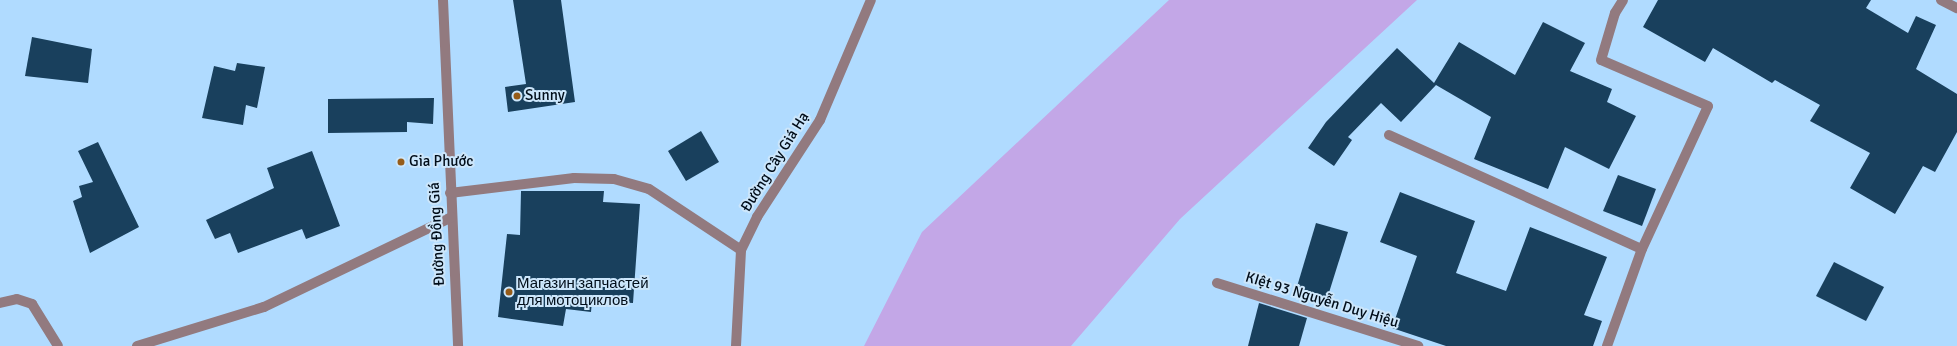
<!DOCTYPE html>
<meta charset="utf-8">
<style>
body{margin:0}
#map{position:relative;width:1957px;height:346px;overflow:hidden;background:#b0dbff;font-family:Signika,sans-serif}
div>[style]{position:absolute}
.water>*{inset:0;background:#c3a7e7}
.building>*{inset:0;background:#19405d}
.minor>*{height:10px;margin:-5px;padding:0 5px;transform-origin:5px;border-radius:5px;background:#927a7f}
.dots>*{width:11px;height:11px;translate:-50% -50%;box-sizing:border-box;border:2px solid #cce6fb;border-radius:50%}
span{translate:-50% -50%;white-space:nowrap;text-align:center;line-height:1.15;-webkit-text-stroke:4px #cce6fb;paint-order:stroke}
.poi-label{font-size:15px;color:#010d19}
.left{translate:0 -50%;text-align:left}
.street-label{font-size:15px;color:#010d19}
</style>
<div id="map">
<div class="water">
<i style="clip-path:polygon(1169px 0,1417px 0,1180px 219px,1071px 346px,864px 346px,922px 232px)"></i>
</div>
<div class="building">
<i style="clip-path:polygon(513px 0,561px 0,575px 102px,508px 112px,505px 87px,526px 84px)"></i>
<i style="clip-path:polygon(1658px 0,1871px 0,1866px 8px,1908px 33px,1916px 16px,1936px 25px,1916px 69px,1957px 94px,1957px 132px,1935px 172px,1923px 166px,1895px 214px,1850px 188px,1870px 153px,1810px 121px,1820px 105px,1775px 80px,1772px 83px,1713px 48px,1705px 62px,1643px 27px)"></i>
<i style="clip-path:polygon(1543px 22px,1585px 43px,1570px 71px,1612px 89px,1607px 102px,1636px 116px,1609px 169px,1565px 147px,1548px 189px,1474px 159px,1491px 117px,1436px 85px,1401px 122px,1381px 103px,1348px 137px,1352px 140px,1334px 166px,1308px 148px,1326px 122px,1397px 48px,1434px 83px,1459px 42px,1515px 75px)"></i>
<i style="clip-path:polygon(32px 37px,92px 49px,88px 83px,25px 76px)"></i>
<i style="clip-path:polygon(237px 63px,265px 67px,257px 108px,246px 105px,243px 125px,202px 118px,214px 66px,235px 71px)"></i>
<i style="clip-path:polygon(434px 98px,433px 124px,407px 122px,407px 132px,328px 133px,328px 99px)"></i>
<i style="clip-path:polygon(701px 131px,719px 162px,686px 181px,668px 151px)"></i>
<i style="clip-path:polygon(98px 142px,139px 227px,90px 253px,73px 201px,82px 197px,79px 186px,93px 182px,78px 151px)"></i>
<i style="clip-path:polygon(312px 151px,340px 226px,306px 239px,302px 229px,238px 253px,230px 233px,215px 239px,206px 220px,274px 188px,267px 168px)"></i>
<i style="clip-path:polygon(1618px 175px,1656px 189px,1642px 226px,1603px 211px)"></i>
<i style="clip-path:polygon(521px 191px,604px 191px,603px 202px,640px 204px,633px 303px,592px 301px,591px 312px,566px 309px,563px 326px,498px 317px,507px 234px,520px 235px)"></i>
<i style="clip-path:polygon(1400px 192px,1475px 221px,1456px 273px,1506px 291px,1530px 227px,1607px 257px,1584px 315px,1602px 321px,1593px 346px,1446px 346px,1392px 328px,1417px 256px,1380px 242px)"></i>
<i style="clip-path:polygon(1316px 223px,1348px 232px,1327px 299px,1296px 290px)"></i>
<i style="clip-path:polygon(1834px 262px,1884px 287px,1866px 321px,1816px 296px)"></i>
<i style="clip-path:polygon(1259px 303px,1307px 318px,1299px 346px,1248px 346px)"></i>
</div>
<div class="minor">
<i style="left:443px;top:0;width:346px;rotate:87.5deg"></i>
<i style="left:1941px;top:0;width:18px;rotate:27deg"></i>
<i style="left:1389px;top:135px;width:277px;rotate:24.3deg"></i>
<i style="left:450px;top:193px;width:125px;rotate:-6.9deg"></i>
<i style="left:574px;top:178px;width:40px;rotate:1.4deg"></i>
<i style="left:614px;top:179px;width:36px;rotate:16deg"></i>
<i style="left:649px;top:189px;width:110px;rotate:33.5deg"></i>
<i style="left:1217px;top:283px;width:211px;rotate:17.4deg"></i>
<i style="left:0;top:303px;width:17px;rotate:-13deg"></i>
<i style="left:17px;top:299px;width:16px;rotate:18deg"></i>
<i style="left:32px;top:304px;width:49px;rotate:58.2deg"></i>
<i style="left:137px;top:346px;width:133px;rotate:-17.1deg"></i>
<i style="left:264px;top:307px;width:208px;rotate:-25.6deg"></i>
<i style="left:736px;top:346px;width:96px;rotate:-87deg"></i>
<i style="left:741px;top:250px;width:37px;rotate:-64deg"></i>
<i style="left:757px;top:217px;width:116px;rotate:-57deg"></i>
<i style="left:820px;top:120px;width:130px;rotate:-67deg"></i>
<i style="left:1607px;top:346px;width:103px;rotate:-70.2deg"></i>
<i style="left:1642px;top:249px;width:157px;rotate:-65.2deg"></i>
<i style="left:1708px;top:106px;width:116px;rotate:-156.7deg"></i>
<i style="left:1601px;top:60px;width:49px;rotate:-73.4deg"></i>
<i style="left:1615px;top:13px;width:15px;rotate:-58deg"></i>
</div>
<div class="dots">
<i style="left:517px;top:96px;background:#965c19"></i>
<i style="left:401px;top:162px;background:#965c19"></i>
<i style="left:509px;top:292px;background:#965c19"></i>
</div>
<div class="poi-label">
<span class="left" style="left:525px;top:96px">Sunny</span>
<span class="left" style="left:409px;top:162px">Gia Phước</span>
<span class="left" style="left:517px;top:292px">Магазин запчастей<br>для мотоциклов</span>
</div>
<div class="street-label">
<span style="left:775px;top:162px;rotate:-58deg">Đường Cây Giá Hạ</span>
<span style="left:437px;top:234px;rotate:-93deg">Đường Đồng Giá</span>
<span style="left:1322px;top:300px;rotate:17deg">KIệt 93 Nguyễn Duy Hiệu</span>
</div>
</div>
